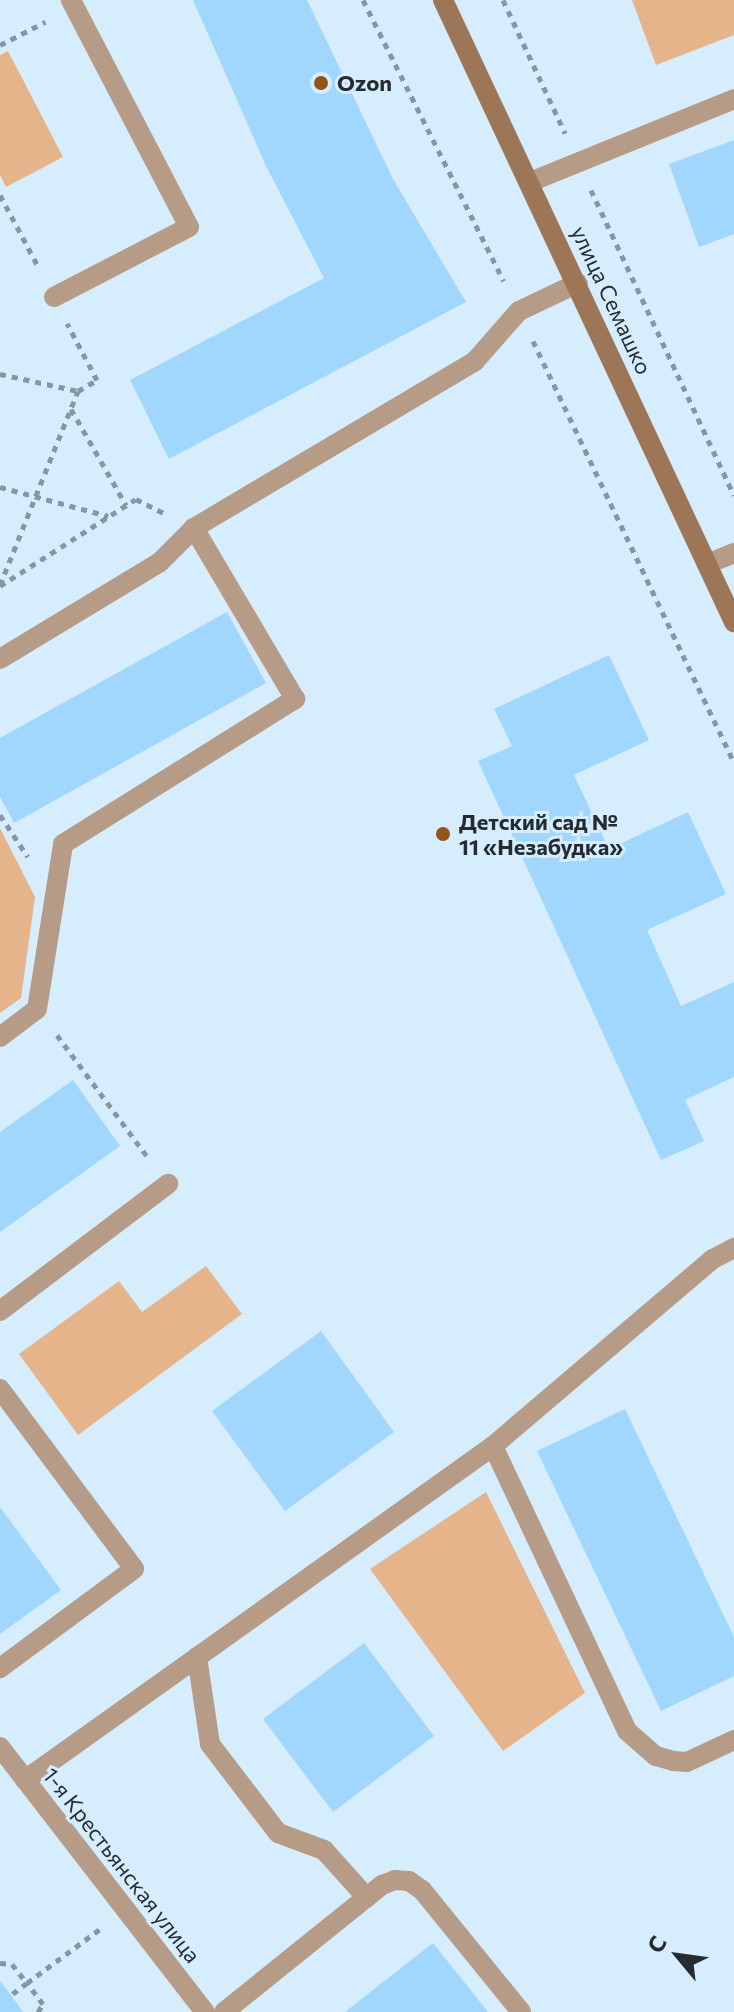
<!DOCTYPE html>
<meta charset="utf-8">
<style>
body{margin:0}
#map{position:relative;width:734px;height:2012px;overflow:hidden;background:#d6edfd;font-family:Commissioner,sans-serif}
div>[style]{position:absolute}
.green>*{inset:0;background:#e5b48b}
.building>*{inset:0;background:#a2d7fd}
.path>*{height:5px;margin-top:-2.5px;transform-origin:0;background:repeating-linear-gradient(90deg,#8696a2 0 6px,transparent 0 12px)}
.lane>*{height:20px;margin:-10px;padding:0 10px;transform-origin:10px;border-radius:10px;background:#b69c87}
.street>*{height:20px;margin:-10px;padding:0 10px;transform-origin:10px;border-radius:10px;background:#b69c87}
.secondary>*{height:20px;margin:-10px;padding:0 10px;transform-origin:10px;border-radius:10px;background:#9c7657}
.dots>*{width:22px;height:22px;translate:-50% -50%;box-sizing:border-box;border:4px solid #d6edfd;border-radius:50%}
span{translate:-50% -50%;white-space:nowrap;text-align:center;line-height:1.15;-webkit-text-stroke:6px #d6edfd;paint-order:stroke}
.poi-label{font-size:22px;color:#242c32;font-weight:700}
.left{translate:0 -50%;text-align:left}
.street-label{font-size:22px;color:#242c32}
.north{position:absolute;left:638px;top:1916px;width:80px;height:80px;-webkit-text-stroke:6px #d6edfd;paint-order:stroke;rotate:299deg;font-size:22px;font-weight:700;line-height:32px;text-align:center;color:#242c32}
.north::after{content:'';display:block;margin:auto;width:28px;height:36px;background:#242c32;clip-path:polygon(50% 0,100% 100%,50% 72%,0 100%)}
</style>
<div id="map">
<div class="green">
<i style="clip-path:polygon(632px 0,734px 0,734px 35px,656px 65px)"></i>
<i style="clip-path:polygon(8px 51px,63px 157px,6px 187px,0 175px,0 55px)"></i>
<i style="clip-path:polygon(0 828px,35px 897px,21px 998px,0 1013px)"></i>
<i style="clip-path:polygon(206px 1266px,242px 1314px,78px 1435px,19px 1354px,119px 1281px,142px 1312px)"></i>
<i style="clip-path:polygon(486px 1492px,585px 1693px,503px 1751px,370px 1569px)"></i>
</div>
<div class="building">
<i style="clip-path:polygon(193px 0,307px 0,393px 179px,466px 302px,169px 459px,130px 380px,324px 278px,266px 166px)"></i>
<i style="clip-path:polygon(734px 140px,734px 234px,699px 247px,669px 164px)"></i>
<i style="clip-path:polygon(227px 612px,266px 683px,14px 823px,0 797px,0 738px)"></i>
<i style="clip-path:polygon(609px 655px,649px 740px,574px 775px,609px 849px,688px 812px,726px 894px,647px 930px,681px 1006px,734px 982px,734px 1077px,685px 1100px,704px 1141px,661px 1160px,478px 761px,512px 746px,494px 709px)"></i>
<i style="clip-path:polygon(73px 1080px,120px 1146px,0 1232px,0 1132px)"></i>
<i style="clip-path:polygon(321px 1331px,394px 1432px,285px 1511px,212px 1411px)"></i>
<i style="clip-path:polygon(625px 1409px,734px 1637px,734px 1676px,661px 1711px,537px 1451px)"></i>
<i style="clip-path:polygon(0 1507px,61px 1590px,0 1634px)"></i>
<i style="clip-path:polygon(364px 1643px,434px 1736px,333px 1812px,263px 1719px)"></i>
<i style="clip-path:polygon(433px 1943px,488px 2012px,345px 2012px,383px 1982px)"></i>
<i style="clip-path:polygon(0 1981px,11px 1995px,23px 2012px,0 2012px)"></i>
</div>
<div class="path">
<i style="left:363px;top:0;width:314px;rotate:63.4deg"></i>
<i style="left:503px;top:0;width:147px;rotate:65deg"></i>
<i style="left:0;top:45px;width:51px;rotate:-27.1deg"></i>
<i style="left:591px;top:190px;width:337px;rotate:64.9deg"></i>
<i style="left:0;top:195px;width:83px;rotate:61.9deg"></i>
<i style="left:533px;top:341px;width:467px;rotate:64.5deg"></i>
<i style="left:0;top:374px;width:80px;rotate:12.3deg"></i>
<i style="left:71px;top:409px;width:111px;rotate:60.2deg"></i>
<i style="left:0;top:487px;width:112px;rotate:15deg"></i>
<i style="left:0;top:585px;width:209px;rotate:-68.1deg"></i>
<i style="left:78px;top:391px;width:22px;rotate:-30deg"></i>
<i style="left:97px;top:380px;width:64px;rotate:-117.8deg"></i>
<i style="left:0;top:586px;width:161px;rotate:-32.6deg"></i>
<i style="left:136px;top:499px;width:31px;rotate:27deg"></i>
<i style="left:0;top:815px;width:50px;rotate:56.3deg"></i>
<i style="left:57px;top:1035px;width:154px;rotate:53.4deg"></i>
<i style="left:0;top:1963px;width:12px;rotate:5deg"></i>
<i style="left:12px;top:1964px;width:24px;rotate:52deg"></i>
<i style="left:27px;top:1983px;width:20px;rotate:143deg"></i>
<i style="left:38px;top:2012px;width:9px;rotate:-58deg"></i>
<i style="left:43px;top:2004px;width:26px;rotate:-127deg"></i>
<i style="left:27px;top:1983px;width:91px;rotate:-36.5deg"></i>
</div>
<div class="lane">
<i style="left:530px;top:182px;width:220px;rotate:-22.1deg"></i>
<i style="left:54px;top:297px;width:152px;rotate:-27.4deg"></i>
<i style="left:189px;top:227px;width:256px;rotate:-117.5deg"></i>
<i style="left:707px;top:564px;width:29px;rotate:-22deg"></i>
<i style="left:0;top:659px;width:187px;rotate:-31.2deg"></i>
<i style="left:160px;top:562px;width:48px;rotate:-45deg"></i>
<i style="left:0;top:1037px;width:46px;rotate:-37.1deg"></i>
<i style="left:37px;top:1009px;width:167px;rotate:-81deg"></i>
<i style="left:63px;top:844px;width:274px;rotate:-32deg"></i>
<i style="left:295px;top:699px;width:199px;rotate:-120.6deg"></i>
<i style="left:194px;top:528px;width:327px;rotate:-30.7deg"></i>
<i style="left:475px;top:361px;width:67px;rotate:-48.7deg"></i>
<i style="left:519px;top:311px;width:65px;rotate:-25.4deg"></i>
<i style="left:0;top:1311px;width:211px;rotate:-37.1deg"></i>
<i style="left:0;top:1389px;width:224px;rotate:53.3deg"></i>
<i style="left:134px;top:1569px;width:167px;rotate:143.5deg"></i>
<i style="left:493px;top:1446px;width:315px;rotate:64.8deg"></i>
<i style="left:627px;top:1731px;width:38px;rotate:41deg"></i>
<i style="left:656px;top:1756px;width:18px;rotate:16deg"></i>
<i style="left:673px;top:1761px;width:14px;rotate:4deg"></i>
<i style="left:687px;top:1762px;width:52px;rotate:-25.1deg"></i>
<i style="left:197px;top:1657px;width:88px;rotate:81.5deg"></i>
<i style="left:210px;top:1744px;width:112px;rotate:52.6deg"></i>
<i style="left:278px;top:1833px;width:49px;rotate:20.3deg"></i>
<i style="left:324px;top:1850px;width:64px;rotate:48.1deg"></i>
<i style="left:25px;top:1780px;width:575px;rotate:-35.51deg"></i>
<i style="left:493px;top:1446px;width:289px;rotate:-40.4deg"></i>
<i style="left:713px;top:1259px;width:24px;rotate:-28deg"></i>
<i style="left:224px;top:2012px;width:203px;rotate:-38.8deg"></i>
<i style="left:382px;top:1885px;width:14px;rotate:-21deg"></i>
<i style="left:395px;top:1880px;width:14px;rotate:4deg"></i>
<i style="left:409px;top:1881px;width:16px;rotate:35deg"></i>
<i style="left:422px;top:1890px;width:157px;rotate:50.9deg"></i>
</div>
<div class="street">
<i style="left:0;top:1747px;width:335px;rotate:52.3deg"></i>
</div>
<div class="secondary">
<i style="left:443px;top:0;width:687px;rotate:64.93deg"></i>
</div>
<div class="dots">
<i style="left:321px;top:83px;background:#915517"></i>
<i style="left:443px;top:834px;background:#915517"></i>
</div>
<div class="poi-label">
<span class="left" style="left:337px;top:83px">Ozon</span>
<span class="left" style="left:459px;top:834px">Детский сад №<br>11 «Незабудка»</span>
</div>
<div class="street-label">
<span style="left:612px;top:300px;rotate:65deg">улица Семашко</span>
<span style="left:122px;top:1865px;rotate:52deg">1-я Крестьянская улица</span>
</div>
<div class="north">С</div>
</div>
